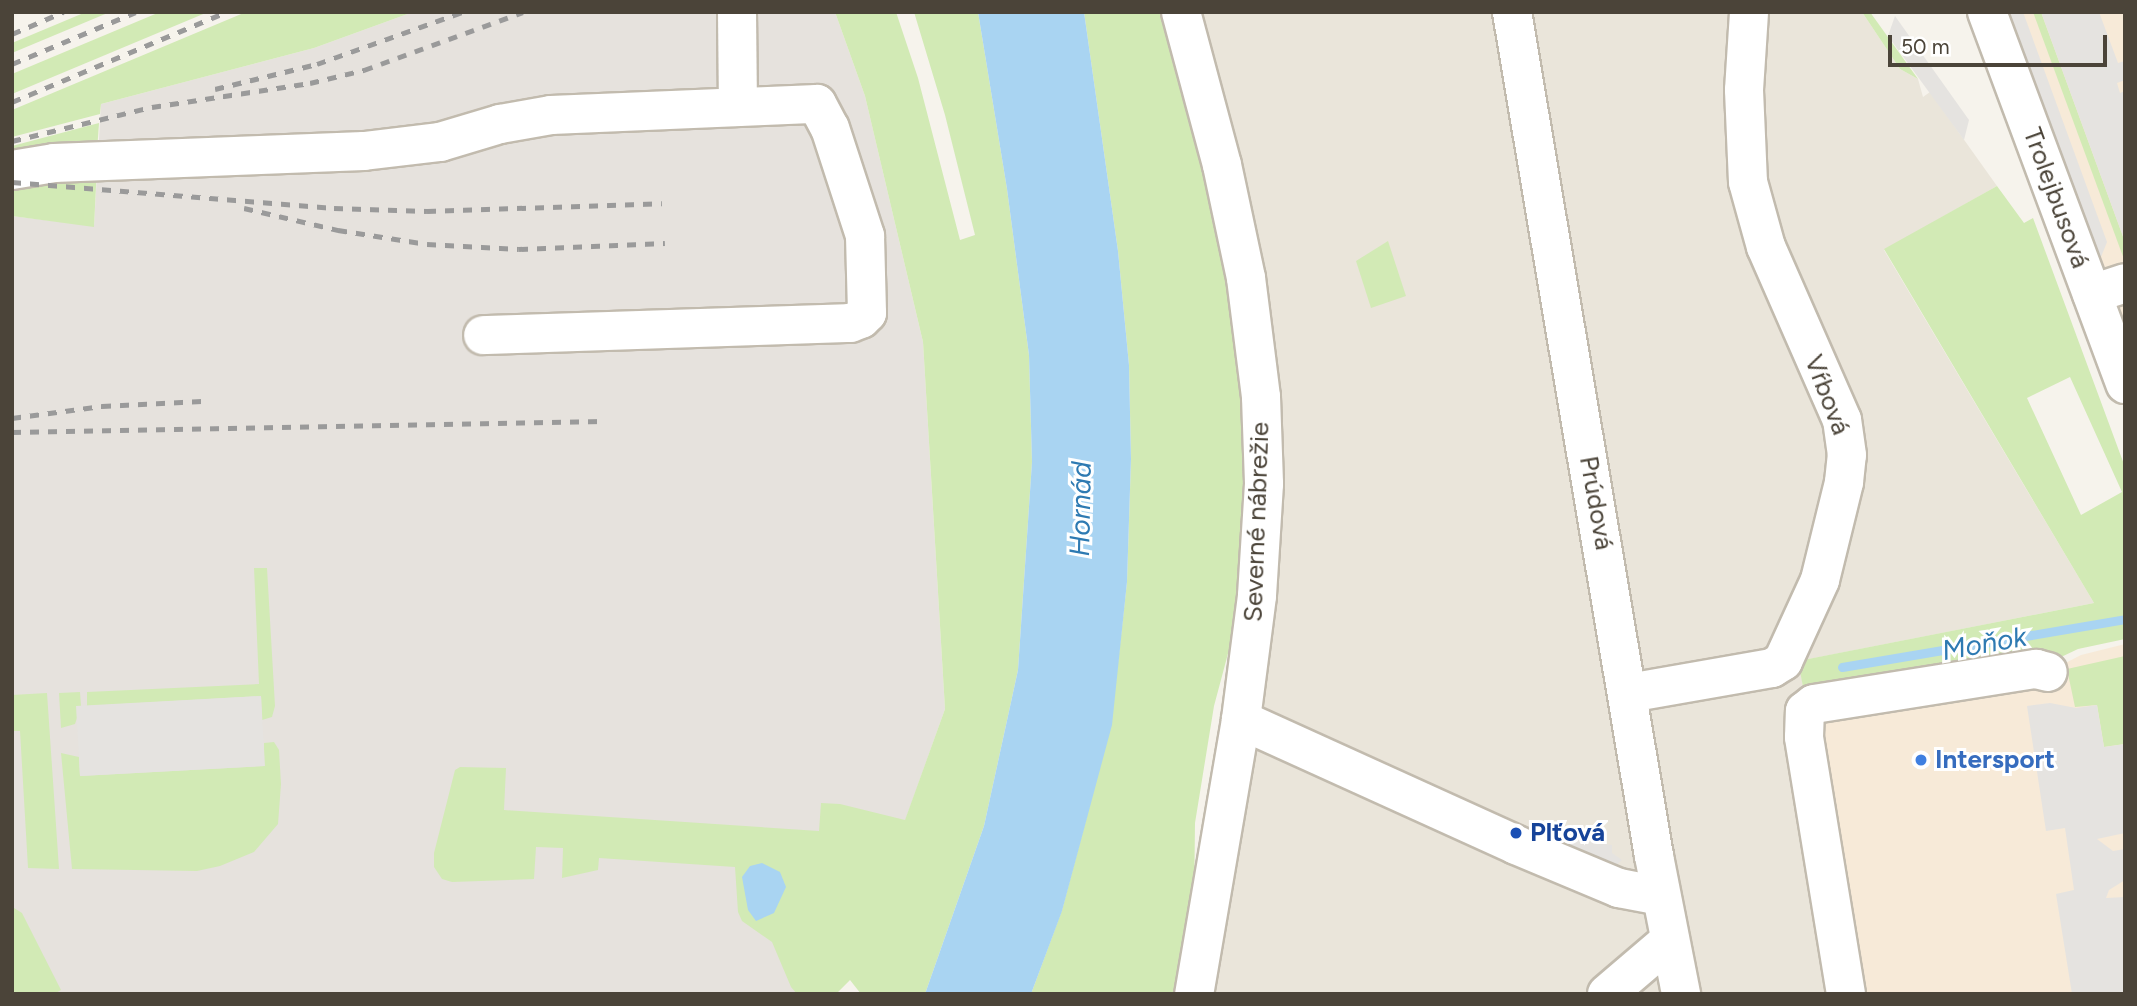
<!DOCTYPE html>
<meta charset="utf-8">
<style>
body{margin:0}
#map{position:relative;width:2137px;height:1006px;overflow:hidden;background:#f6f3ec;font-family:Figtree,sans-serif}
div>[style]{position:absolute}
.residential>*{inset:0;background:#eae5da}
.commercial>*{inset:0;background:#f7ead8}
.industrial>*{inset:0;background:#e6e2dd}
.green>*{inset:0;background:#d2eab5}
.parking>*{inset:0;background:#e5e3e0}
.water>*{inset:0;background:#a9d4f2}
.stream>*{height:9px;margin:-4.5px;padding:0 4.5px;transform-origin:4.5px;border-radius:4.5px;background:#a9d4f2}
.roads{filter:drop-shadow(2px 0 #c2bbae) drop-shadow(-2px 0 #c2bbae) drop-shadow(0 2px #c2bbae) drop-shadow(0 -2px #c2bbae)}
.minor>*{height:38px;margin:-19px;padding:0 19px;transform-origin:19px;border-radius:19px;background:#fff}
.rail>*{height:5px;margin-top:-2.5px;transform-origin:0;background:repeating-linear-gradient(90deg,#9a9a9a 0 9px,transparent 0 18px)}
.dots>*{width:19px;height:19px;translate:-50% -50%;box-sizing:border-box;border:4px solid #fff;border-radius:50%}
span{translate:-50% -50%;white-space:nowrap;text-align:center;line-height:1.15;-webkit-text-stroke:6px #fff;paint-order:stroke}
.street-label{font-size:26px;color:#4b4439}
.shop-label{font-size:26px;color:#366cbe;font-weight:700}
.left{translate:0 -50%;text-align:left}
.transit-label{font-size:26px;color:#164399;font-weight:700}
.water-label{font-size:28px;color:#2e7ab2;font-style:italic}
.frame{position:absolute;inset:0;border:14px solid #4b4439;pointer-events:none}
.scale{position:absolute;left:1888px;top:35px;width:219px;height:32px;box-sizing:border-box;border:4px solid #4b4439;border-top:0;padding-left:9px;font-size:21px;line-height:24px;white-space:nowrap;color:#4b4439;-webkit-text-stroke:5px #fff;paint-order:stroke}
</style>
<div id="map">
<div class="residential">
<i style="clip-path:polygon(1181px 12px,1862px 12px,1900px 69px,1918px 79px,1923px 97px,1930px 92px,1997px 186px,1884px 250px,2094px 603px,1799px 661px,1803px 687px,1789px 708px,1846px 994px,1191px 994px,1241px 720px)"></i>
</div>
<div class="commercial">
<i style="clip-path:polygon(1987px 12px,2125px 12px,2125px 384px)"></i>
<i style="clip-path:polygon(2125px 644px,2125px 994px,1846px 994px,1805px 711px,2048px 672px,2081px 655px)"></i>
</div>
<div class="industrial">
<i style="clip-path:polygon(413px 12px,835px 12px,865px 96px,923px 342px,945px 709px,894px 852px,836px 994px,12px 994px,12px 216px,94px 226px,101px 104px,314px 48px)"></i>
</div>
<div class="green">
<i style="clip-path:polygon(86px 12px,110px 12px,12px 53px,12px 43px)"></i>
<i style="clip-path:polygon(160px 12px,208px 12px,12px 94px,12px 74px)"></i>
<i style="clip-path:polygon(246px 12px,413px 12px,314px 48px,101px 104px,100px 114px,12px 137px,12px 110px)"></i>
<i style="clip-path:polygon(835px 12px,896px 12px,918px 78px,960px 240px,975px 235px,945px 115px,914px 12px,978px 12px,1007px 189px,1029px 355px,1032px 462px,1018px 670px,984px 826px,925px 994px,861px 994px,850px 980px,836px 994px,797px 994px,791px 987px,772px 942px,742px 921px,738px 912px,735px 867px,599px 858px,598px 870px,562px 878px,563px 848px,536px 847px,534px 879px,452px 882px,442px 879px,434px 867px,434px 853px,455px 770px,460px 767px,506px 768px,504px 810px,819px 831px,821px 803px,840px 804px,905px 820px,945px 709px,923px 342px,865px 96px)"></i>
<i style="clip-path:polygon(1084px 12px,1164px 12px,1223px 243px,1244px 406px,1246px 487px,1238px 616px,1214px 706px,1195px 823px,1194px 906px,1182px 994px,1031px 994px,1062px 910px,1111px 725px,1127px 582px,1131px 459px,1129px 365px,1118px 251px)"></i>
<i style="clip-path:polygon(1862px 12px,1870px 12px,1918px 79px,1900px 69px)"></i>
<i style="clip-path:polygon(2033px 12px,2041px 12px,2125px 242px,2125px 262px)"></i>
<i style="clip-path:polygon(99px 123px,97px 152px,12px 159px,12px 146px)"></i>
<i style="clip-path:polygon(97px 167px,94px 227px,12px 216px,12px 185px)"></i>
<i style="clip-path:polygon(evenodd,1997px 186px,2024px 223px,2033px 218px,2125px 467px,2125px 639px,2078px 649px,2059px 658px,1809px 695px,1803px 687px,1798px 661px,2094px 603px,1884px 249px,1997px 186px,2070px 377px,2122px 492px,2081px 515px,2027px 398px,2070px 377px)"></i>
<i style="clip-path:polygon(1388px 241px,1406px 296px,1371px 308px,1356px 261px)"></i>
<i style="clip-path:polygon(254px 568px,267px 568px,275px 706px,272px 717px,262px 720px,261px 696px,87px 706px,87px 692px,259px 684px)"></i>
<i style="clip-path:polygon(2125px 656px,2125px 744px,2104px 747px,2097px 705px,2075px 707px,2067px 669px)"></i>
<i style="clip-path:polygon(80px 692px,81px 706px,75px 724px,61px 728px,59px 693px)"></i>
<i style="clip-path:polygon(47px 693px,59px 869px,28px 868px,20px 731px,12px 731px,12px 695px)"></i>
<i style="clip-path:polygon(274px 742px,279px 750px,281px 784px,278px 824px,254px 852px,220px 866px,197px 871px,72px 869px,61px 753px,79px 757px,80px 776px,264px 766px,264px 743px)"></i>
<i style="clip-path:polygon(14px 908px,22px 913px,61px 990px,54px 994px,12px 994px)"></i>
</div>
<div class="parking">
<i style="clip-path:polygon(2009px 12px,2023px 12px,2107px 242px,2099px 262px)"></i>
<i style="clip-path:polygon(2041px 12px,2099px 12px,2118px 63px,2125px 61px,2125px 80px,2117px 83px,2120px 93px,2125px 91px,2125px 242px)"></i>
<i style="clip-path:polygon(1895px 16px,1969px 120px,1964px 140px,1888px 36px)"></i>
<i style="clip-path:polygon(261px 696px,265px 766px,80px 776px,76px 706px)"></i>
<i style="clip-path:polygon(2050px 703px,2076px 708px,2097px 705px,2104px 747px,2125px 744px,2125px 833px,2097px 839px,2113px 851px,2125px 849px,2125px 880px,2109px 890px,2106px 898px,2125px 897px,2125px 994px,2072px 994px,2056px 894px,2074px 890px,2065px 828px,2046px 831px,2027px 706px)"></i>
<i style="clip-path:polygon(1563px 831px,1596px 834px,1596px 843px,1612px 845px,1612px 853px,1622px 860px,1614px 867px,1560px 852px)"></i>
</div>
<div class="water">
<i style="clip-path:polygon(978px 12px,1084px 12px,1118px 251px,1129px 365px,1131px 459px,1127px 582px,1112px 725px,1062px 911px,1031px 994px,925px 994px,984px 826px,1018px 670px,1032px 462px,1029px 355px,1007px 189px)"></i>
<i style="clip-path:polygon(762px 863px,780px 872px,786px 887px,774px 913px,756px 921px,748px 910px,742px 877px,750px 866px)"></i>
</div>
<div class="stream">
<i style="left:1842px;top:667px;width:287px;rotate:-9.6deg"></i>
</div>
<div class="roads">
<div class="minor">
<i style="left:737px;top:12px;width:95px;rotate:89.4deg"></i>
<i style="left:1181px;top:12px;width:158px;rotate:75deg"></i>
<i style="left:1222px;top:165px;width:116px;rotate:78deg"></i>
<i style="left:1246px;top:278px;width:120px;rotate:82.8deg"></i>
<i style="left:1261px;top:397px;width:87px;rotate:88deg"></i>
<i style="left:1264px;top:484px;width:112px;rotate:93.6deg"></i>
<i style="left:1257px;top:596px;width:125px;rotate:97.4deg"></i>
<i style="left:1241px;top:720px;width:278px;rotate:99.7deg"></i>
<i style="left:1512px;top:12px;width:856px;rotate:80.45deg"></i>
<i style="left:1654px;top:856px;width:141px;rotate:78.9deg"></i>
<i style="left:1987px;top:12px;width:397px;rotate:69.6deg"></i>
<i style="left:12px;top:170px;width:43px;rotate:-9.5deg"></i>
<i style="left:54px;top:163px;width:310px;rotate:-2.2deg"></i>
<i style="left:364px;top:151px;width:77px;rotate:-6.8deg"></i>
<i style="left:440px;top:142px;width:63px;rotate:-16.7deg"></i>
<i style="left:500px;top:124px;width:52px;rotate:-10deg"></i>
<i style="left:551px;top:115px;width:266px;rotate:-2.4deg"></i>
<i style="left:817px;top:104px;width:27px;rotate:62deg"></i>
<i style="left:830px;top:128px;width:114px;rotate:72deg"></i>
<i style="left:865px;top:236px;width:77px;rotate:88.5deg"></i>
<i style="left:867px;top:313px;width:8px;rotate:135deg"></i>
<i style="left:861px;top:319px;width:12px;rotate:160deg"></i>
<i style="left:850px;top:323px;width:367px;rotate:178.1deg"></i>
<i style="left:2092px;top:294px;width:35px;rotate:-18deg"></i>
<i style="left:1629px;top:693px;width:145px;rotate:-9.9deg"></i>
<i style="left:1772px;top:668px;width:13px;rotate:-32deg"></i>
<i style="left:1783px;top:661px;width:89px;rotate:-65.4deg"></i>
<i style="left:1820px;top:580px;width:101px;rotate:-76.2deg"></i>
<i style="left:1844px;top:482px;width:27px;rotate:-84deg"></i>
<i style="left:1847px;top:455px;width:35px;rotate:-98deg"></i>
<i style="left:1842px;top:420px;width:189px;rotate:-113.7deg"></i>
<i style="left:1766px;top:247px;width:67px;rotate:-105.5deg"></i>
<i style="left:1748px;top:182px;width:92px;rotate:-92.5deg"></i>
<i style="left:1744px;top:90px;width:78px;rotate:-86.3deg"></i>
<i style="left:1241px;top:720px;width:302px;rotate:24.4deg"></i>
<i style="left:1516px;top:845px;width:112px;rotate:22.7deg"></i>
<i style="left:1619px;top:888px;width:43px;rotate:10.8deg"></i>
<i style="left:1607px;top:994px;width:82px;rotate:-40.5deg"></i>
<i style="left:1846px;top:994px;width:260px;rotate:-99.3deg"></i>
<i style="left:1804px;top:737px;width:26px;rotate:-88deg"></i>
<i style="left:1805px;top:711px;width:11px;rotate:-38deg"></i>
<i style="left:1814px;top:704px;width:225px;rotate:-9deg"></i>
<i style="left:2036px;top:669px;width:12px;rotate:14deg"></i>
</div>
</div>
<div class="rail">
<i style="left:12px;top:34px;width:56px;rotate:-23.3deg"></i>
<i style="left:12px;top:64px;width:134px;rotate:-22.8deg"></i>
<i style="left:215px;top:89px;width:105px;rotate:-13.8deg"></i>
<i style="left:317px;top:64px;width:154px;rotate:-19.7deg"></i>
<i style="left:12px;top:102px;width:232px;rotate:-22.8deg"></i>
<i style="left:12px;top:141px;width:144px;rotate:-13.7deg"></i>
<i style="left:152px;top:107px;width:160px;rotate:-8.6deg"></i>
<i style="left:310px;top:83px;width:56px;rotate:-13.5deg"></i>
<i style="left:364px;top:70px;width:169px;rotate:-20deg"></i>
<i style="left:12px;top:182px;width:323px;rotate:4.6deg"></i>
<i style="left:334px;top:208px;width:93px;rotate:1.8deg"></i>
<i style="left:427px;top:211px;width:235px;rotate:-1.9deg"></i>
<i style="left:244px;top:208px;width:97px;rotate:13.2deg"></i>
<i style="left:338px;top:230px;width:90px;rotate:8.9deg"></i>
<i style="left:427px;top:244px;width:92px;rotate:3.1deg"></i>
<i style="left:519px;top:249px;width:146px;rotate:-2.4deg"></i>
<i style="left:12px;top:418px;width:91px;rotate:-7.6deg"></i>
<i style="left:102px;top:406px;width:100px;rotate:-2.9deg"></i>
<i style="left:12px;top:432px;width:592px;rotate:-1.06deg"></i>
</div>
<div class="dots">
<i style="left:1921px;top:760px;background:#3f7fe0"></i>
<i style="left:1516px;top:833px;background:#1a4fb4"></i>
</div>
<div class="street-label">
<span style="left:2056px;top:198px;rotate:70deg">Trolejbusová</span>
<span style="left:1827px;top:395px;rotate:69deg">Vŕbová</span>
<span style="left:1596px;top:503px;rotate:80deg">Prúdová</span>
<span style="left:1257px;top:522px;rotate:-88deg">Severné nábrežie</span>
</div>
<div class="shop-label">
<span class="left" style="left:1935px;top:760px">Intersport</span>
</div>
<div class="transit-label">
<span class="left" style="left:1530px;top:833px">Plťová</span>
</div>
<div class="water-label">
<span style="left:1080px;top:509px;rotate:-89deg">Hornád</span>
<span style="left:1984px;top:643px;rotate:-10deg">Moňok</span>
</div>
<div class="frame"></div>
<div class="scale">50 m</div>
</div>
